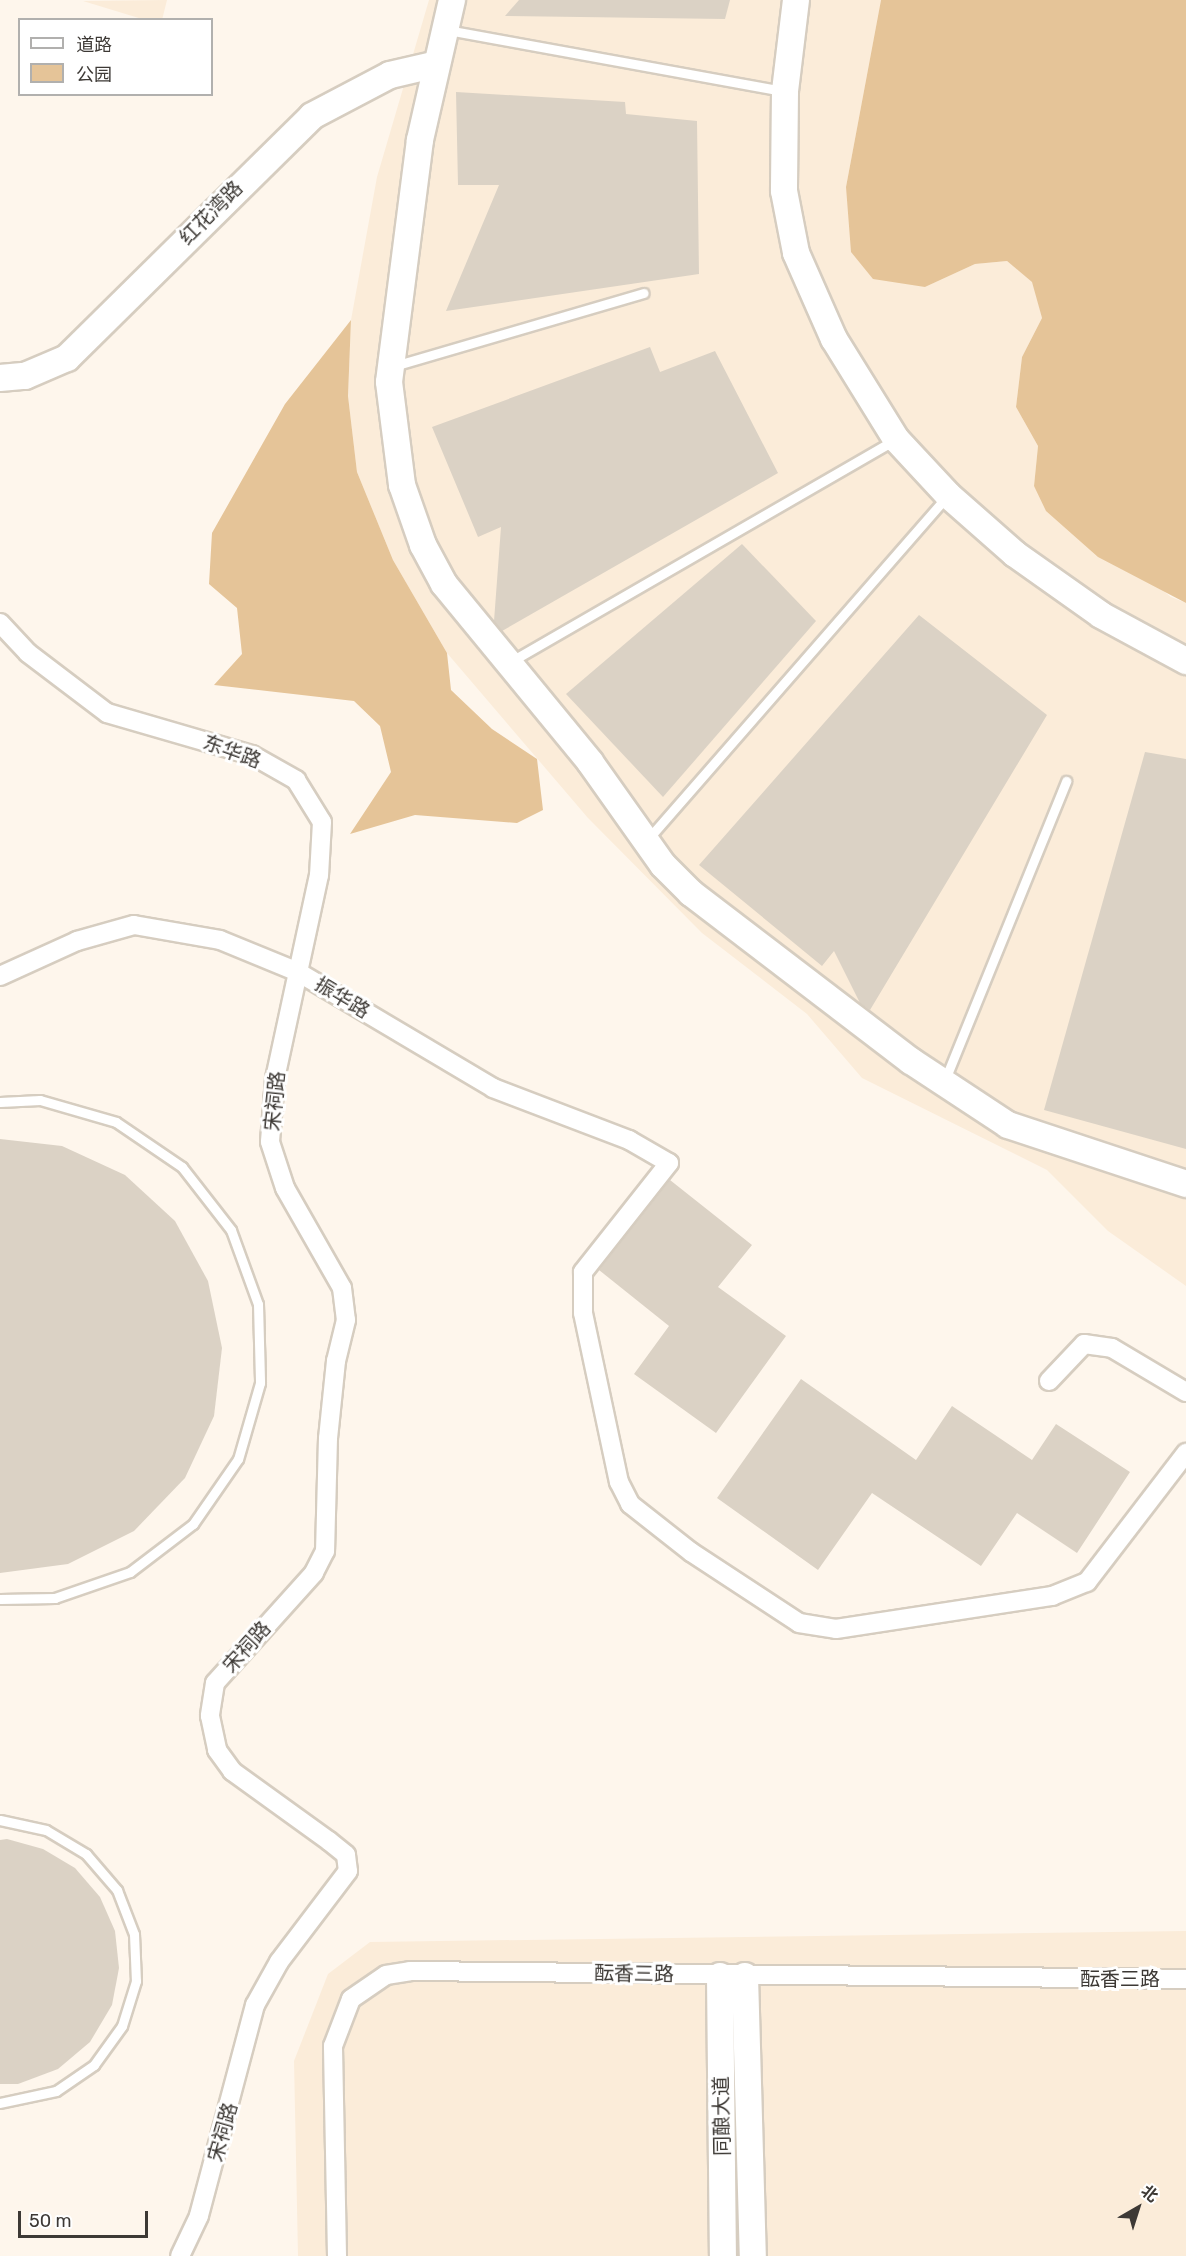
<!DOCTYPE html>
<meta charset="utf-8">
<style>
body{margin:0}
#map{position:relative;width:1186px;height:2256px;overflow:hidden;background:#fef6ec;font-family:Rubik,"Noto Sans SC",sans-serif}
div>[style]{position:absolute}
.built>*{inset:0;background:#fbecd9}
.green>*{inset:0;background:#e5c498}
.building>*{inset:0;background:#dbd2c5}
.roads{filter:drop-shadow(2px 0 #d6cdc0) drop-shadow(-2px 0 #d6cdc0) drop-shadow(0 2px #d6cdc0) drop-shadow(0 -2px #d6cdc0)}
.lane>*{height:9px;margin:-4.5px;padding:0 4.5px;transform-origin:4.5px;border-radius:4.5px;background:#fff}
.street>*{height:18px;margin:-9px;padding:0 9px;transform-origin:9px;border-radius:9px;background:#fff}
.secondary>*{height:26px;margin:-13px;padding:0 13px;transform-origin:13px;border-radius:13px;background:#fff}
span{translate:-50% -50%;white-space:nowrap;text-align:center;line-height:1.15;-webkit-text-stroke:6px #fff;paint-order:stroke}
.street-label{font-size:20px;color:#3d3935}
.legend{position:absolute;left:18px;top:18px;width:195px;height:78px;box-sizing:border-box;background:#fff;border:2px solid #b1b0ae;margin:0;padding:8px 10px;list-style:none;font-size:18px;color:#3d3935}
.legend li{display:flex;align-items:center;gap:12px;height:30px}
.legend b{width:30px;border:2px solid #b1b0ae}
.north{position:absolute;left:1108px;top:2178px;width:60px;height:60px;-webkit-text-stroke:4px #fff;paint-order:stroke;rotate:39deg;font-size:16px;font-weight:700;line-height:24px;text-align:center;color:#3d3935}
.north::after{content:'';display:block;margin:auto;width:21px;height:27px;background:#3d3935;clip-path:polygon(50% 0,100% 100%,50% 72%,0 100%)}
.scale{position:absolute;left:18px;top:2211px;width:130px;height:27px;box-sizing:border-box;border:3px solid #3d3935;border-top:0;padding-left:8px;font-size:18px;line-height:21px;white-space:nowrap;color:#3d3935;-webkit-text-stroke:4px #fff;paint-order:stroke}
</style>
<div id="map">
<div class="built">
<i style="clip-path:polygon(167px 0,162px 20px,142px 19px,83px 1px)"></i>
<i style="clip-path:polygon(429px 0,881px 0,846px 187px,925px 287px,975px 264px,1007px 261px,1033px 282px,1042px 318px,1022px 357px,1016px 407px,1038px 446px,1034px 486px,1171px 597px,1186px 603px,1186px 1286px,1108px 1231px,1047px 1170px,862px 1078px,807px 1014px,702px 933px,588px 818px,447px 653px,393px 560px,357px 472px,348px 396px,351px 320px,377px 177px)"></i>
<i style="clip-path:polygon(1186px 1931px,1186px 2256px,298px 2256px,294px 2061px,328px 1974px,370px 1942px)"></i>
</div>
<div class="green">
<i style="clip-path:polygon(881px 0,1186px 0,1186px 603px,1098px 557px,1046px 511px,1034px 486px,1038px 446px,1016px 407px,1022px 357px,1042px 318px,1032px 282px,1007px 261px,975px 264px,925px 287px,873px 279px,851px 252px,846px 187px)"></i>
<i style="clip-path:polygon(351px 320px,348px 396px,357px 472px,393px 560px,447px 653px,451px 690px,492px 729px,537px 759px,543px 810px,517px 823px,415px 815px,350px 834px,391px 772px,380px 726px,354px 701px,214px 685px,242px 654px,237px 608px,209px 584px,212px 533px,285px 404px)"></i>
</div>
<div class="building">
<i style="clip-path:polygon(519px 0,730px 0,725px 19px,505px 16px)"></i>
<i style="clip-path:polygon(456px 92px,625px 102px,626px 114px,697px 121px,699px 274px,446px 311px,499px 185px,458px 185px)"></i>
<i style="clip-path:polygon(650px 347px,660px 372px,715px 351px,778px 473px,502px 631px,494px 621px,501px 527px,478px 537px,432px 427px)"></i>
<i style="clip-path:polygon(742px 544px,816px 621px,663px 797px,566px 694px)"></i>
<i style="clip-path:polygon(919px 615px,1047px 715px,870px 1010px,860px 1003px,834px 951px,822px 966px,699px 865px)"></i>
<i style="clip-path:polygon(1145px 752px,1186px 759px,1186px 1149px,1044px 1110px)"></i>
<i style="clip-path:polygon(0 1139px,62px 1146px,125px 1175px,175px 1221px,208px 1281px,222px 1348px,214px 1416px,185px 1478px,134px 1531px,68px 1564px,0 1573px)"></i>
<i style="clip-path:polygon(670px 1180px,752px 1245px,718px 1287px,786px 1336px,716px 1433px,634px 1374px,669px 1326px,599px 1270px)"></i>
<i style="clip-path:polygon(801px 1379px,916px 1460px,952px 1406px,1032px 1460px,1056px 1424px,1130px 1472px,1077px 1553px,1017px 1513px,981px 1566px,872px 1493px,818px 1570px,717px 1498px)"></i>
<i style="clip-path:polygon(7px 1839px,43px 1849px,75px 1868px,100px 1897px,115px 1931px,119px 1968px,112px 2005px,90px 2042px,58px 2069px,18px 2084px,0 2084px,0 1840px)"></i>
</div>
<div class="roads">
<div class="lane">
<i style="left:447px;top:30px;width:341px;rotate:10.3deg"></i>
<i style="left:394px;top:366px;width:260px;rotate:-16.3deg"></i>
<i style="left:510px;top:662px;width:444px;rotate:-30deg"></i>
<i style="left:648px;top:839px;width:454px;rotate:-48.9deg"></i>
<i style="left:944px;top:1082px;width:325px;rotate:-67.9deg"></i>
<i style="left:0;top:1102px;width:40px;rotate:-2.9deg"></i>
<i style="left:40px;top:1100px;width:79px;rotate:16.1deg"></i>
<i style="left:116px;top:1122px;width:80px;rotate:34.3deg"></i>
<i style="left:182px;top:1167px;width:80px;rotate:52.1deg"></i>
<i style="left:231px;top:1230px;width:79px;rotate:70deg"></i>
<i style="left:258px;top:1304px;width:79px;rotate:88.5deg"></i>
<i style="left:260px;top:1383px;width:79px;rotate:106.1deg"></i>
<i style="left:238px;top:1459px;width:79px;rotate:124.7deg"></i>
<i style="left:193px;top:1524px;width:79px;rotate:142.7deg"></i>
<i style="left:130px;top:1572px;width:79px;rotate:160.9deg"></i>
<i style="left:55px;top:1598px;width:55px;rotate:179deg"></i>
<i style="left:0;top:1820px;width:47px;rotate:12.3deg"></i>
<i style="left:46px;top:1830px;width:47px;rotate:31deg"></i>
<i style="left:86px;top:1854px;width:48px;rotate:49.3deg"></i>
<i style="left:117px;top:1890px;width:47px;rotate:68.9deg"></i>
<i style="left:134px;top:1934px;width:47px;rotate:87.6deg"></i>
<i style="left:136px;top:1981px;width:47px;rotate:107.3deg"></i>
<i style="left:122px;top:2026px;width:48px;rotate:125.7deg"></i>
<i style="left:94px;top:2065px;width:46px;rotate:145.6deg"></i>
<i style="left:56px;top:2091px;width:57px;rotate:167.9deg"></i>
</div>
<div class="street">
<i style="left:0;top:623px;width:41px;rotate:47deg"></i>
<i style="left:28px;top:653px;width:99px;rotate:37.2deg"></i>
<i style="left:107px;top:713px;width:151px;rotate:16.2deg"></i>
<i style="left:252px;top:755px;width:51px;rotate:29.6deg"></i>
<i style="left:296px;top:780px;width:49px;rotate:58.2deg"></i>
<i style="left:322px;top:822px;width:53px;rotate:93.2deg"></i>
<i style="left:319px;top:875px;width:208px;rotate:102.2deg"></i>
<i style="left:275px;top:1078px;width:64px;rotate:94.5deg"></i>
<i style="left:270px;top:1142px;width:48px;rotate:71.9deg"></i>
<i style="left:285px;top:1188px;width:115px;rotate:60.3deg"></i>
<i style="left:342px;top:1288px;width:32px;rotate:83deg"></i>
<i style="left:346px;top:1320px;width:42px;rotate:103.7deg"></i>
<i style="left:336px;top:1361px;width:77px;rotate:95.9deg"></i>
<i style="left:328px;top:1438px;width:113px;rotate:91.5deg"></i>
<i style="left:325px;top:1551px;width:25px;rotate:117deg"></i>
<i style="left:314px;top:1573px;width:148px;rotate:132deg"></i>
<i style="left:215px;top:1683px;width:33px;rotate:99deg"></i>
<i style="left:210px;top:1716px;width:35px;rotate:78deg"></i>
<i style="left:217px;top:1750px;width:26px;rotate:54deg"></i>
<i style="left:232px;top:1771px;width:120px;rotate:35.8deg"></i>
<i style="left:329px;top:1841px;width:22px;rotate:39deg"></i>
<i style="left:346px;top:1855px;width:16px;rotate:83deg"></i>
<i style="left:348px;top:1871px;width:114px;rotate:127.2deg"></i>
<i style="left:279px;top:1962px;width:49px;rotate:119.2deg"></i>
<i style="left:255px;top:2005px;width:218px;rotate:104.9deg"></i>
<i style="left:199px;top:2216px;width:44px;rotate:115.4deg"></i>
<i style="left:0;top:976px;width:85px;rotate:-24.4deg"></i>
<i style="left:77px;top:941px;width:59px;rotate:-15.7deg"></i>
<i style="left:134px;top:925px;width:87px;rotate:9.9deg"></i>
<i style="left:220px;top:940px;width:84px;rotate:22.3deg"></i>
<i style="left:298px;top:972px;width:227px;rotate:30.7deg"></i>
<i style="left:493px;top:1088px;width:146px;rotate:20.9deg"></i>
<i style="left:629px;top:1140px;width:46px;rotate:29.9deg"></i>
<i style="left:669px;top:1163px;width:139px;rotate:128.3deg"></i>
<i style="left:583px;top:1272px;width:41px;rotate:90deg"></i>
<i style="left:583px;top:1313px;width:173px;rotate:78deg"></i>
<i style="left:619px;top:1482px;width:25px;rotate:63deg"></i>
<i style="left:630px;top:1504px;width:78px;rotate:38.2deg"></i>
<i style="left:691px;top:1552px;width:129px;rotate:33.3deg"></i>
<i style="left:799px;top:1623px;width:37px;rotate:9deg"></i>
<i style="left:836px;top:1629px;width:219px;rotate:-8.7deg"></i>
<i style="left:1052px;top:1596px;width:38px;rotate:-22deg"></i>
<i style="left:1087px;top:1582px;width:163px;rotate:-52.5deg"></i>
<i style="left:1049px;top:1381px;width:51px;rotate:-46.6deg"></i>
<i style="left:1084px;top:1344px;width:28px;rotate:8deg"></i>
<i style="left:1112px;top:1348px;width:86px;rotate:30.7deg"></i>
<i style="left:337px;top:2256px;width:210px;rotate:-91.1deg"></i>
<i style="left:333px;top:2046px;width:50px;rotate:-69deg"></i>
<i style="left:351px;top:1999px;width:42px;rotate:-34.4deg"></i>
<i style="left:386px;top:1975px;width:24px;rotate:-9deg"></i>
<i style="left:410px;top:1971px;width:776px;rotate:0.59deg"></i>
</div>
<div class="secondary">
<i style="left:452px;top:0;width:144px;rotate:102.9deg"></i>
<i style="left:420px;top:140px;width:244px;rotate:97.3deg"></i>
<i style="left:389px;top:382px;width:104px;rotate:82.8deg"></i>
<i style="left:402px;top:485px;width:64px;rotate:70.7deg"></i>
<i style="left:423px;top:545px;width:44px;rotate:61.7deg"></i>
<i style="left:444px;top:584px;width:230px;rotate:50.6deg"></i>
<i style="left:590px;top:762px;width:126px;rotate:54.7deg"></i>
<i style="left:663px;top:865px;width:40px;rotate:45deg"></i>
<i style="left:691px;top:893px;width:277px;rotate:37.4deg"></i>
<i style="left:911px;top:1061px;width:116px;rotate:33.4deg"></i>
<i style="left:1008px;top:1125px;width:188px;rotate:18.3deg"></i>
<i style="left:796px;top:0;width:92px;rotate:96.9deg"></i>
<i style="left:785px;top:91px;width:100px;rotate:90.6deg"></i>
<i style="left:784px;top:191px;width:63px;rotate:79deg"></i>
<i style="left:796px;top:253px;width:94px;rotate:66.2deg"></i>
<i style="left:834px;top:339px;width:118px;rotate:58.2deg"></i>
<i style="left:896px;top:439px;width:76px;rotate:47.1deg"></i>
<i style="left:948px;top:495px;width:89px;rotate:41.4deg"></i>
<i style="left:1015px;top:554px;width:105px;rotate:35.3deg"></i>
<i style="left:1101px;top:615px;width:97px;rotate:28.4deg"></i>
<i style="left:0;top:378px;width:25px;rotate:-5deg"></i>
<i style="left:25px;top:376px;width:46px;rotate:-23.2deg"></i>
<i style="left:67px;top:358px;width:344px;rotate:-44.6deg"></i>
<i style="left:312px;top:116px;width:88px;rotate:-27.7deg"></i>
<i style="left:390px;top:75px;width:48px;rotate:-13.2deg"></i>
<i style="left:720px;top:1976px;width:280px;rotate:89.4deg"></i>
<i style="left:745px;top:1976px;width:280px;rotate:88.4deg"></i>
</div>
</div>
<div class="street-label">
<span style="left:211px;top:213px;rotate:-45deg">红花湾路</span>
<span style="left:232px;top:752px;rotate:20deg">东华路</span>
<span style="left:342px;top:998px;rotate:31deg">振华路</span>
<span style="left:275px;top:1101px;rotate:-84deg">宋祠路</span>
<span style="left:247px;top:1647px;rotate:-48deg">宋祠路</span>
<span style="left:634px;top:1974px;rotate:1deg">酝香三路</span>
<span style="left:1120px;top:1979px">酝香三路</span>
<span style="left:722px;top:2116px;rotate:-91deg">同酿大道</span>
<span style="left:223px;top:2132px;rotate:-74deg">宋祠路</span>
</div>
<ul class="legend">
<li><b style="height:8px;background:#fff"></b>道路</li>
<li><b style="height:16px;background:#e5c498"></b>公园</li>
</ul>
<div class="north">北</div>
<div class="scale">50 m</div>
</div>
